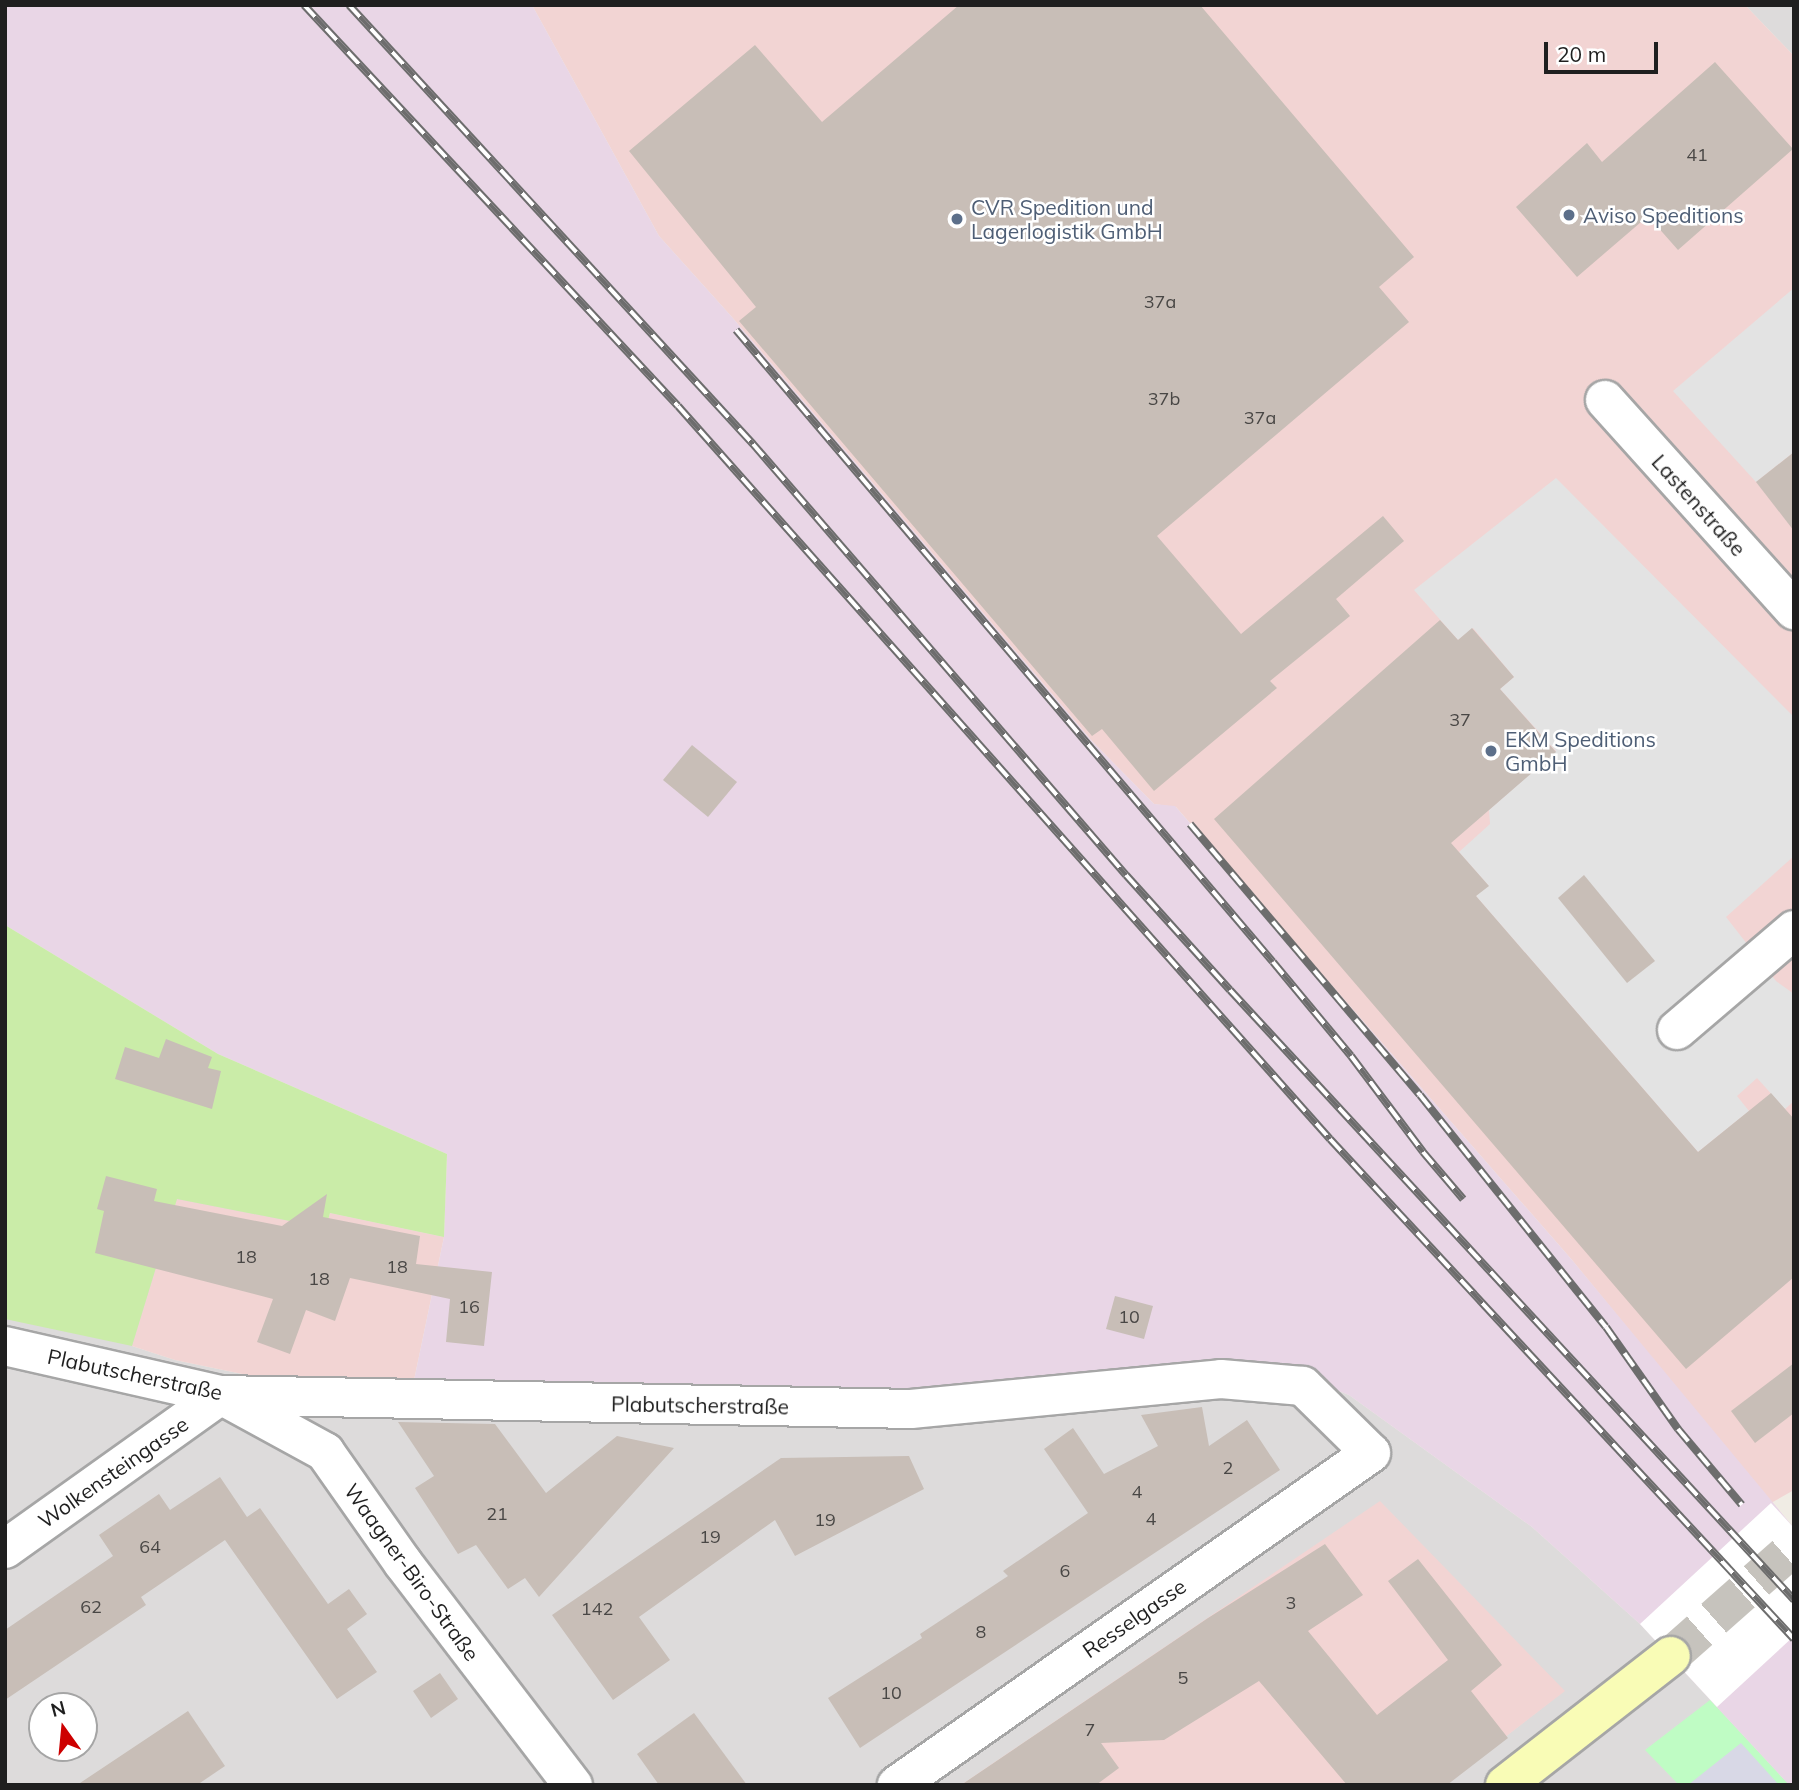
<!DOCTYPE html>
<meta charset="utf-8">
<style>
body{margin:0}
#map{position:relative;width:1799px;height:1790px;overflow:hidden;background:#f0ece4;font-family:Mulish,sans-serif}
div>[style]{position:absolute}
.residential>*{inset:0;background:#dddbdb}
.commercial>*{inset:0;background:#f2d4d3}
.industrial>*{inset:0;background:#e9d6e6}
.grass>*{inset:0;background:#caeca8}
.park>*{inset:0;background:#bffcc4}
.parking>*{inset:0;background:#e3e3e3}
.plaza>*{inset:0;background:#d8d8e6}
.pier>*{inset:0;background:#fff}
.building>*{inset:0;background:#c8beb7}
.secondary-tunnel>*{height:38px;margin-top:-19px;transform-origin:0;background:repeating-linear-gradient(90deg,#c6c3bd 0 38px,transparent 0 57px)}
.roads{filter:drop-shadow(2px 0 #a6a6a6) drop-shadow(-2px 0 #a6a6a6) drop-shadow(0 2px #a6a6a6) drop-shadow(0 -2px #a6a6a6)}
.minor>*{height:38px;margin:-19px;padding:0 19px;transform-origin:19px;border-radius:19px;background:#fff}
.secondary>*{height:38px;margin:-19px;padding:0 19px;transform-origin:19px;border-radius:19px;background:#f9fcb6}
.rail>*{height:8px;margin-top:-4px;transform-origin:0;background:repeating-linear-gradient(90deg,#fff 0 16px,#6d6d6d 0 32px);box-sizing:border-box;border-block:2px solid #6d6d6d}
.dots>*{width:19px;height:19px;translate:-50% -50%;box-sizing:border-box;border:4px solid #fff;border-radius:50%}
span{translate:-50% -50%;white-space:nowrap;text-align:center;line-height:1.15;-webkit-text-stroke:5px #fff;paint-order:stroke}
.number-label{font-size:18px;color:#494745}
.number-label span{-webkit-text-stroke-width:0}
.service-label{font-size:21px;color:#4e5e75}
.left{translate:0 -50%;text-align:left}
.street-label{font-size:21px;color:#1f1f1f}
.frame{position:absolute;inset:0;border:7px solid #1f1f1f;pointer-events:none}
.north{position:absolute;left:28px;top:1692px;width:70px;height:70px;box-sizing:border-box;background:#fff;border:2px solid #a5a5a5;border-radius:50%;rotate:345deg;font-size:19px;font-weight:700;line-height:28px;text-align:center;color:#1f1f1f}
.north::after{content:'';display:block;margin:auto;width:24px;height:32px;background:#cd0000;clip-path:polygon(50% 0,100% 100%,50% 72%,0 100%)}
.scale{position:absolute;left:1544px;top:42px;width:114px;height:32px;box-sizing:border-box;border:4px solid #1f1f1f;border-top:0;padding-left:9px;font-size:21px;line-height:24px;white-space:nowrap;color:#1f1f1f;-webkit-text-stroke:5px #fff;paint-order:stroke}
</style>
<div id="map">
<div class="residential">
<i style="clip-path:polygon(1745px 5px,1794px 5px,1794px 56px)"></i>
<i style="clip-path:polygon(evenodd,5px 925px,444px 1237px,330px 1213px,132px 1346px,175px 1360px,252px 1376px,413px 1385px,1275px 1366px,1349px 1395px,1532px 1527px,1640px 1624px,1789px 1785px,1443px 1785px,1564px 1691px,1380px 1502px,961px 1785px,5px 1785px,5px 925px,42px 1706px,84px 1706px,84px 1748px,42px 1748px,42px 1706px)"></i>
</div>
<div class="commercial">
<i style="clip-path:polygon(532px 5px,1745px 5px,1794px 56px,1794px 579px,1786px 585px,1794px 594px,1794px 1490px,1771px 1503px,1572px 1260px,1176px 807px,1154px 804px,1092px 741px,731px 316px,659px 236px)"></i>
<i style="clip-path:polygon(177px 1199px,326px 1228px,330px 1213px,444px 1237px,413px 1385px,252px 1376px,175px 1360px,132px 1346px)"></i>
<i style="clip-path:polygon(1380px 1501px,1565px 1691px,1443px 1785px,961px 1785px)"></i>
</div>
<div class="industrial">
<i style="clip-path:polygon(5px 5px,532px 5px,659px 236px,731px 316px,1092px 741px,1154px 804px,1175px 806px,1572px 1260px,1794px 1528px,1794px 1785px,1789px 1785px,1640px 1624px,1532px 1527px,1349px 1395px,1275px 1366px,890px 1401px,413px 1385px,444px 1237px,447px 1154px,218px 1054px,5px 925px)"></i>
</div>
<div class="grass">
<i style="clip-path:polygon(5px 925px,218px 1054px,447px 1154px,444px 1237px,330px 1213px,326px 1228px,177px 1199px,132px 1346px,5px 1319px)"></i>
</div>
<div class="park">
<i style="clip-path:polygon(1710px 1700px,1789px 1785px,1679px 1785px,1645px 1750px)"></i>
</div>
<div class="parking">
<i style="clip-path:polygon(1794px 288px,1794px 452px,1756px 482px,1673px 391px)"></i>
<i style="clip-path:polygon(1556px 478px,1794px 717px,1794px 856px,1726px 917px,1776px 981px,1794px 994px,1794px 1101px,1785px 1109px,1757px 1078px,1737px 1096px,1749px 1111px,1698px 1152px,1476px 896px,1488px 885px,1459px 852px,1490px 824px,1489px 810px,1556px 751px,1500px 689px,1514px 677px,1473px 628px,1458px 640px,1414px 590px)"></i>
</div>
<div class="plaza">
<i style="clip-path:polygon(1741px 1743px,1779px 1785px,1688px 1785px)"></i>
</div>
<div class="pier">
<i style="clip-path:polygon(1771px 1503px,1794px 1528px,1794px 1636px,1717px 1707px,1640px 1624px)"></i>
</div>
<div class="building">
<i style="clip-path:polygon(959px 5px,1200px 5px,1414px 257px,1379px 287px,1409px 322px,1157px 536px,1241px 634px,1383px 516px,1404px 541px,1336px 599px,1350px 616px,1270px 681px,1277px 688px,1154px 791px,1102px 729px,1092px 736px,739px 321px,756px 307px,629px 151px,755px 45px,822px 122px)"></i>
<i style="clip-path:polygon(1715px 62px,1793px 149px,1678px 250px,1648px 216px,1577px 277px,1516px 207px,1587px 143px,1602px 162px)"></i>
<i style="clip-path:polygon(1794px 452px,1794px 531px,1756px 482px)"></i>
<i style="clip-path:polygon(1440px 620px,1458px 640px,1472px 628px,1514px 677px,1500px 689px,1556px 752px,1451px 843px,1489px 886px,1476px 896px,1698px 1152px,1771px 1093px,1794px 1119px,1794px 1277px,1686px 1369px,1214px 819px)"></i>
<i style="clip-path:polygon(692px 745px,737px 782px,708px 817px,663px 780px)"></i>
<i style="clip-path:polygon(1584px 875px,1655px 961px,1627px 983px,1558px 898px)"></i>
<i style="clip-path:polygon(166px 1039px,212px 1057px,208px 1068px,221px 1071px,212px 1109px,115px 1079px,125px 1047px,159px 1058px)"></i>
<i style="clip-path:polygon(106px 1176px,157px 1189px,154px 1201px,282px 1226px,327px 1194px,323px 1217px,420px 1236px,416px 1264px,492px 1272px,484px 1346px,446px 1342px,450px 1299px,350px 1278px,335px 1321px,306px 1310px,290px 1354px,257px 1342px,273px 1299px,95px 1253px,104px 1211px,97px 1209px)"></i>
<i style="clip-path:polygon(1115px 1296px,1153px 1306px,1144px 1339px,1106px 1329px)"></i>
<i style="clip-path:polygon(1794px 1363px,1794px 1413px,1755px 1443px,1731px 1411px)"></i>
<i style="clip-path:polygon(1202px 1407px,1209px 1446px,1247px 1420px,1280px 1470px,860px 1748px,828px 1698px,922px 1638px,920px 1634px,1008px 1576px,1003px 1571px,1088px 1513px,1044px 1449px,1073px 1428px,1104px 1474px,1158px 1446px,1141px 1415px)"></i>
<i style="clip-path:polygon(398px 1422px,495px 1424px,546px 1493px,617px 1436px,674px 1448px,539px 1597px,525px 1578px,508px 1589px,476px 1545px,458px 1554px,415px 1488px,434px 1476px)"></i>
<i style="clip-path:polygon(909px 1456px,924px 1489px,795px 1556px,775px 1520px,639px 1617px,670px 1660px,613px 1700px,552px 1615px,781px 1458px)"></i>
<i style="clip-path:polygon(220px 1477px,247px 1517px,260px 1508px,328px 1604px,349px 1589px,367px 1614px,347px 1629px,377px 1672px,337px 1699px,225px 1540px,141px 1597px,146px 1605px,5px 1700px,5px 1630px,113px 1556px,99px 1535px,159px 1494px,170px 1510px)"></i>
<i style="clip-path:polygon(1325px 1544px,1363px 1595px,1308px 1631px,1377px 1715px,1448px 1660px,1388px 1581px,1418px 1559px,1502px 1665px,1471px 1691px,1508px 1738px,1447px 1785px,1347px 1785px,1259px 1681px,1164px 1740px,1101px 1743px,1119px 1768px,1096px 1785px,961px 1785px,1208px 1618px)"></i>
<i style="clip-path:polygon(440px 1673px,458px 1699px,431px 1718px,413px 1691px)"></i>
<i style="clip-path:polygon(188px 1711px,225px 1766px,197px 1785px,77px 1785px)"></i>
<i style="clip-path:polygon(694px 1713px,747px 1785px,659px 1785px,637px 1754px)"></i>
</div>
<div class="secondary-tunnel">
<i style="left:1671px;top:1656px;width:164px;rotate:-41.5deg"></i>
</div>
<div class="roads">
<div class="minor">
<i style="left:1605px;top:400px;width:283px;rotate:48deg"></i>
<i style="left:1677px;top:1030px;width:154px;rotate:-40.5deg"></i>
<i style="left:5px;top:1346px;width:221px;rotate:12.8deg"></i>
<i style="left:221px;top:1395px;width:690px;rotate:1.16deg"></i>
<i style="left:911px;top:1409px;width:311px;rotate:-5.5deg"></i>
<i style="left:1221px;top:1379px;width:82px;rotate:4.9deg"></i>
<i style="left:1303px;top:1386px;width:95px;rotate:44.6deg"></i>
<i style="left:1371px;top:1453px;width:579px;rotate:144.99deg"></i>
<i style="left:5px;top:1549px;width:265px;rotate:-35.5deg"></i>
<i style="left:221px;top:1395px;width:119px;rotate:28.7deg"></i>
<i style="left:325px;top:1452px;width:136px;rotate:54.9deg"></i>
<i style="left:403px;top:1563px;width:280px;rotate:52.6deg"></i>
</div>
<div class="secondary">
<i style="left:1505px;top:1785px;width:210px;rotate:-37.9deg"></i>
</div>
</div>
<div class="rail">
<i style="left:304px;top:5px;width:548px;rotate:47deg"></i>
<i style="left:678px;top:406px;width:981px;rotate:48.35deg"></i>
<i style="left:1330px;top:1139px;width:682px;rotate:47.14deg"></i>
<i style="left:349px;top:5px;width:597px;rotate:47.38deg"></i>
<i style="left:753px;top:444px;width:570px;rotate:49.13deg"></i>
<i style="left:1126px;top:875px;width:155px;rotate:47.9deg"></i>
<i style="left:1230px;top:990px;width:831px;rotate:47.24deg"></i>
<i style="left:736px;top:330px;width:829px;rotate:49.65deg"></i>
<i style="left:1273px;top:962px;width:122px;rotate:50.3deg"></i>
<i style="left:1351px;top:1056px;width:120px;rotate:53.1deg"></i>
<i style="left:1423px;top:1152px;width:62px;rotate:49.6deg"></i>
<i style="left:1190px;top:824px;width:355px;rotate:49.7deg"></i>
<i style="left:1420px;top:1095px;width:297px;rotate:51.3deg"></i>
<i style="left:1606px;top:1327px;width:125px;rotate:54.8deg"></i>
<i style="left:1678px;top:1429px;width:99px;rotate:49.9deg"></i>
</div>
<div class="dots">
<i style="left:1569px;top:215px;background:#5c6f8a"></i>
<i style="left:957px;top:219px;background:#5c6f8a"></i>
<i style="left:1491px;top:751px;background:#5c6f8a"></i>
</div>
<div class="number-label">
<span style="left:1697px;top:155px">41</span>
<span style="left:1160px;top:302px">37a</span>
<span style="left:1164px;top:399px">37b</span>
<span style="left:1260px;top:418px">37a</span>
<span style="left:1460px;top:720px">37</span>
<span style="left:246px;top:1257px">18</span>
<span style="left:397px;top:1267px">18</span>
<span style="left:319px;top:1279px">18</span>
<span style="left:469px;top:1307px">16</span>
<span style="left:1129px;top:1317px">10</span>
<span style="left:1228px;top:1468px">2</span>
<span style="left:1137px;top:1492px">4</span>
<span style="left:497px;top:1514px">21</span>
<span style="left:1151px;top:1519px">4</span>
<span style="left:825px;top:1520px">19</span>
<span style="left:710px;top:1537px">19</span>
<span style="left:150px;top:1547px">64</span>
<span style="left:1065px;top:1571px">6</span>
<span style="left:1291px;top:1603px">3</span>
<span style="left:91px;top:1607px">62</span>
<span style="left:597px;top:1609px">142</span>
<span style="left:981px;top:1632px">8</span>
<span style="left:1183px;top:1678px">5</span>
<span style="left:891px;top:1693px">10</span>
<span style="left:1090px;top:1730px">7</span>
</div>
<div class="service-label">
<span class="left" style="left:971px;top:219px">CVR Spedition und<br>Lagerlogistik GmbH</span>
<span class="left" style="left:1583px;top:215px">Aviso Speditions</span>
<span class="left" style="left:1505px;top:751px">EKM Speditions<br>GmbH</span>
</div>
<div class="street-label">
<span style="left:1699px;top:505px;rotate:48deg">Lastenstraße</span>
<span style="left:135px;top:1374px;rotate:12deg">Plabutscherstraße</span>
<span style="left:700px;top:1405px;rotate:1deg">Plabutscherstraße</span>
<span style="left:113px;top:1472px;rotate:-35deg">Wolkensteingasse</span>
<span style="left:412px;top:1572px;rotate:54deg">Waagner-Biro-Straße</span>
<span style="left:1134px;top:1618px;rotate:-35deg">Resselgasse</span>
</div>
<div class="frame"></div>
<div class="north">N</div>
<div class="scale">20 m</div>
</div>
